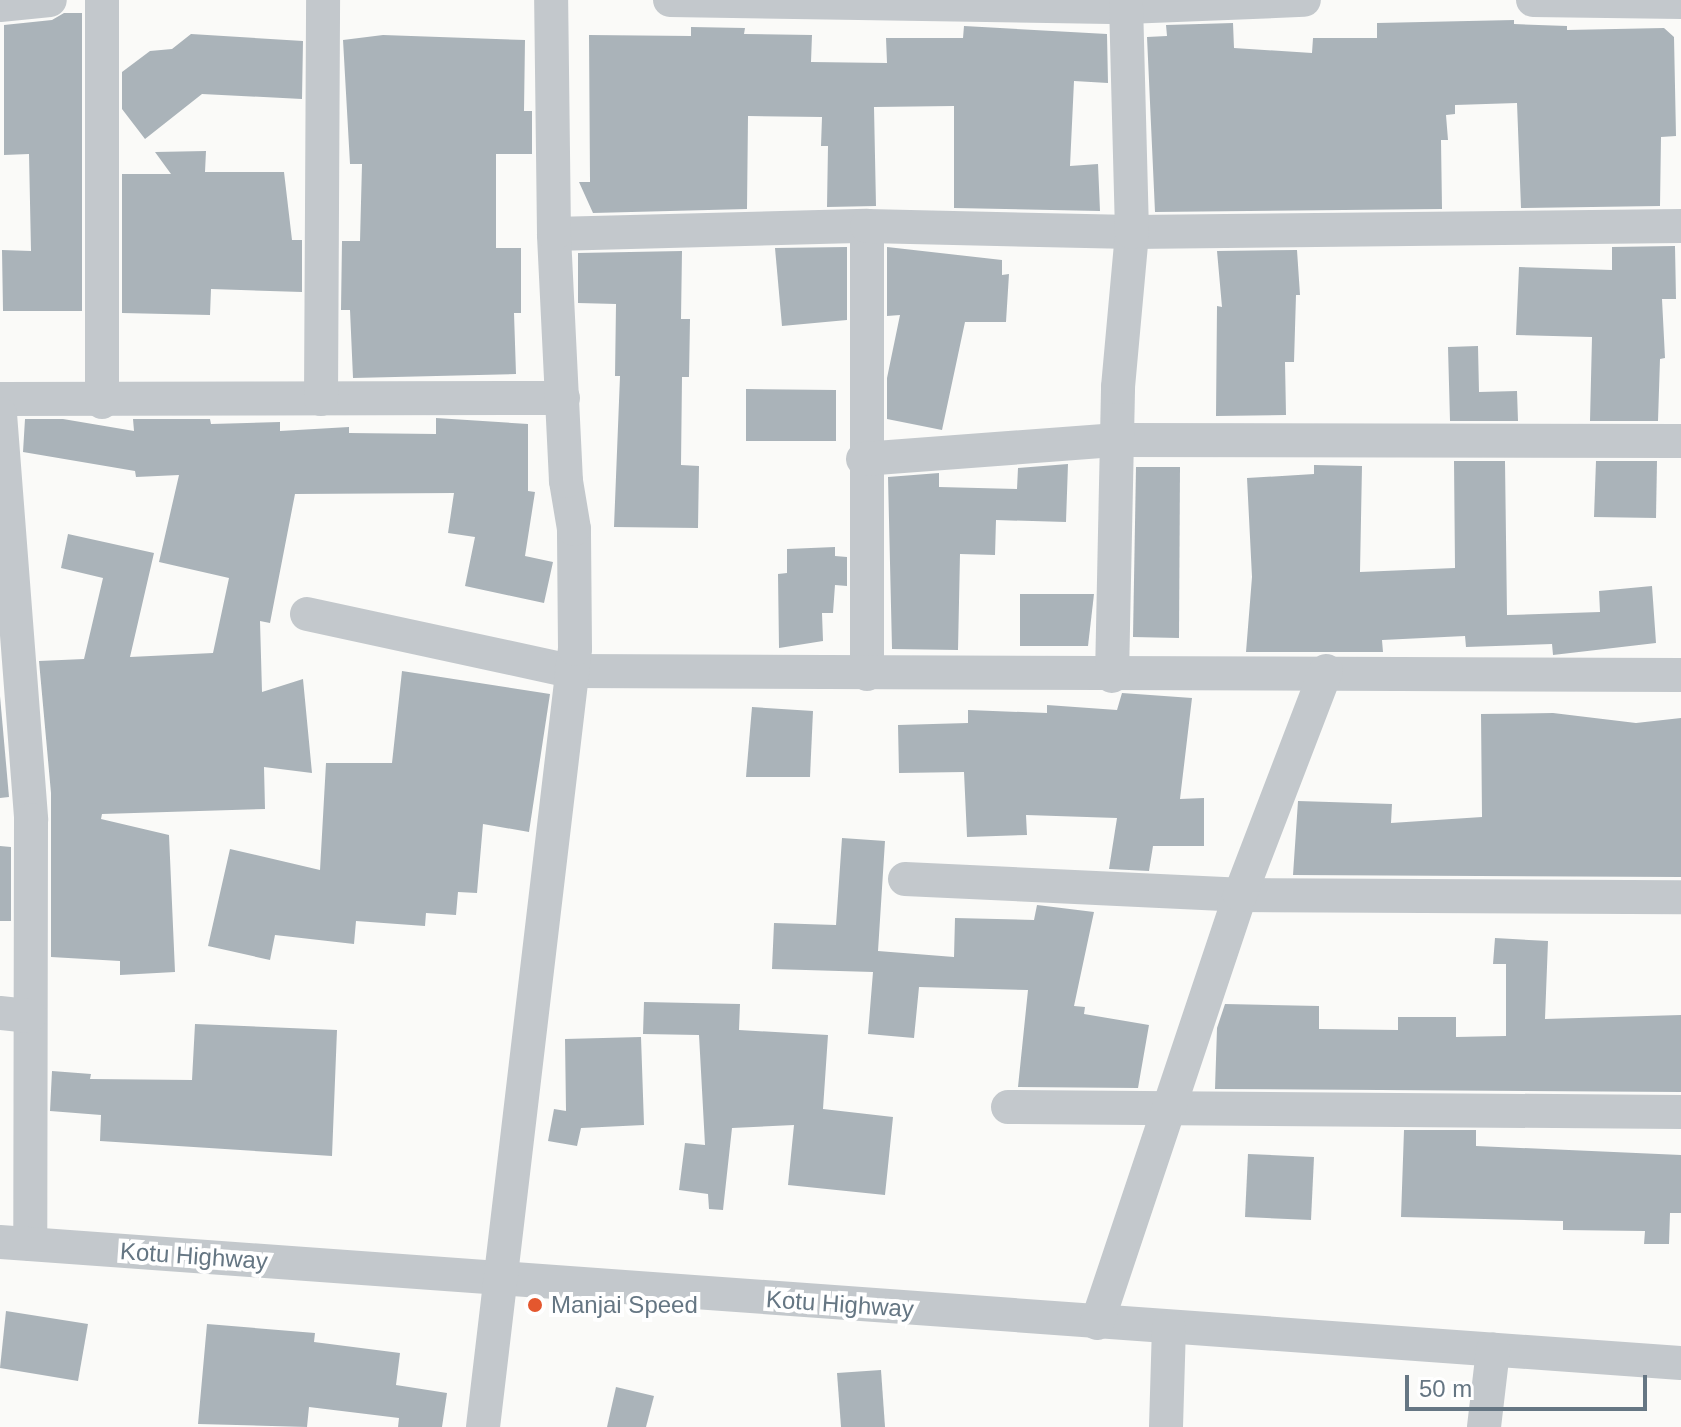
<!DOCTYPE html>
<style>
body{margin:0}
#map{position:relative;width:1681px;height:1427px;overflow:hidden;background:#fafaf8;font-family:Arial,sans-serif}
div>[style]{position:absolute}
.building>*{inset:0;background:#aab3b9}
.minor>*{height:34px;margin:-17px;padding:0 17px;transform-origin:17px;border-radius:17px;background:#c3c8cc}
.dots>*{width:22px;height:22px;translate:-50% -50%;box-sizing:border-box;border:4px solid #fff;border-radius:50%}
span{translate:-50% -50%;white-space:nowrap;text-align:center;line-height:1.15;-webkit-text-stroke:8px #fff;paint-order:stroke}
.street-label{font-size:24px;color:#657683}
.poi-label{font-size:24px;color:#657683}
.left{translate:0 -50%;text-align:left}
.scale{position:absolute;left:1405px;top:1375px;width:242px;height:36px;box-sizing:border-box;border:4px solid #657683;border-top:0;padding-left:10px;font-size:24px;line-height:28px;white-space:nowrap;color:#657683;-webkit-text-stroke:6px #fff;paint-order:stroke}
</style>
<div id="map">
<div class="building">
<i style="clip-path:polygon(64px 13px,82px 13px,82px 311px,3px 311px,2px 250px,31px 251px,29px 154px,4px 155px,4px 25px,52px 20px)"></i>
<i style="clip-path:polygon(1514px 20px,1514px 24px,1567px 26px,1567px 30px,1664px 28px,1674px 37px,1676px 136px,1661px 137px,1660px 206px,1521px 208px,1517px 103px,1455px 105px,1455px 114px,1446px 115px,1448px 140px,1441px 140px,1442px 209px,1155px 212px,1147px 37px,1167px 36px,1166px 25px,1233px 23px,1234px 48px,1312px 53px,1313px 38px,1377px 38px,1377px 23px)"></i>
<i style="clip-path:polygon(964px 26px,1107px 34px,1108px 83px,1074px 81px,1070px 166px,1098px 164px,1100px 211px,954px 208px,954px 106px,874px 107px,876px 206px,827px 207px,828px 146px,821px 146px,822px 117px,748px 116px,747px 209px,593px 213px,579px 182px,590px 182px,589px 35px,691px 36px,691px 27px,745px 28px,744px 34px,812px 35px,811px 62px,887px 63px,886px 38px,963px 38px)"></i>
<i style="clip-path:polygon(191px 34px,303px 41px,302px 99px,202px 94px,145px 139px,122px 109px,122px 72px,150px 51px,172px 49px)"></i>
<i style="clip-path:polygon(383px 35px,525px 40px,524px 111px,532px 111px,532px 154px,496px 154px,496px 248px,521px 248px,521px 313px,514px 313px,516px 374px,353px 378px,350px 310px,341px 310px,342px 241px,360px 241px,362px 164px,350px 164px,343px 40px)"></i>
<i style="clip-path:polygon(206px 151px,205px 172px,284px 172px,292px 240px,302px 240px,302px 292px,211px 289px,210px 315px,122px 313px,122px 174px,171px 174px,155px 152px)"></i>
<i style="clip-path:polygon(1675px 246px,1676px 299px,1662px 299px,1665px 358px,1660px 359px,1658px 421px,1590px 421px,1592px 337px,1516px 335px,1519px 267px,1612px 270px,1612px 247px)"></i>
<i style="clip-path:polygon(847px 247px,847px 320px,782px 326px,775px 248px)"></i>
<i style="clip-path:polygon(887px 247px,1002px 260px,1002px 275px,1009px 274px,1006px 322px,965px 322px,942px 430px,887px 419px,887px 378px,900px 315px,887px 316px)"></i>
<i style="clip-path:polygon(1297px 250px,1300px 295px,1296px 295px,1294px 362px,1285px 362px,1286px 415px,1216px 416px,1217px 306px,1222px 307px,1217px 251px)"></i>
<i style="clip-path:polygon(682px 251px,681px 319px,690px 319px,689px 377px,682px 377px,681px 465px,699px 466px,698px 528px,614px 527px,620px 376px,615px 376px,616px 304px,578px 303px,578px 253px)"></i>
<i style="clip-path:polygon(1478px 346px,1479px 392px,1517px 391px,1518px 421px,1450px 421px,1448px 347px)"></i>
<i style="clip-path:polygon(746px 389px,836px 390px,836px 441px,746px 441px)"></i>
<i style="clip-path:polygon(436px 418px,528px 424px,528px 491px,535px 492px,525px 556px,553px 562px,544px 603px,465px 586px,475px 537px,448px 533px,454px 493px,295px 494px,270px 623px,260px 621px,262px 692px,303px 679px,312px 773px,264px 767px,265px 809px,102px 814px,101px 819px,169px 835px,175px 972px,120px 975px,120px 961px,51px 957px,51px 793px,39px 661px,84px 659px,103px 578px,61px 568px,68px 534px,154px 553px,130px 657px,213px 653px,229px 578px,159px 562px,179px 475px,136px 477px,135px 471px,23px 452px,25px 419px,63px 419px,134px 431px,133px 419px,210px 419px,211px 424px,280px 422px,280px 431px,349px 427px,349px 433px,436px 434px)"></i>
<i style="clip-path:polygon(1454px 461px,1505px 461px,1507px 615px,1600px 612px,1599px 591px,1652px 586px,1656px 643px,1553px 655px,1552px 644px,1466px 647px,1465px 636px,1382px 640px,1383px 652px,1246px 652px,1252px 577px,1247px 478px,1314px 474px,1314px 465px,1362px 466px,1360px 572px,1455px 568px)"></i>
<i style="clip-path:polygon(1596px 461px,1657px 461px,1656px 518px,1594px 517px)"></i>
<i style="clip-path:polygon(1068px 464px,1066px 522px,996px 520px,995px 555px,960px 554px,958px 650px,892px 649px,888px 477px,939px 473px,939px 487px,1017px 489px,1018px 468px)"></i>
<i style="clip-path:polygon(1136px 467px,1180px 467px,1179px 638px,1133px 637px)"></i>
<i style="clip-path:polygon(835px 547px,835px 556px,847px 557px,847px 586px,835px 585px,833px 613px,822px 613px,823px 641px,779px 648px,778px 574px,787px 573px,787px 549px)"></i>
<i style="clip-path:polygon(1020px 594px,1094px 594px,1088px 646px,1020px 646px)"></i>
<i style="clip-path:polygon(402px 671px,550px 694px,529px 832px,483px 824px,477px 893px,458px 892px,456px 915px,426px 913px,425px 926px,356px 921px,354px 944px,275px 935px,270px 960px,208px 946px,230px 849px,320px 870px,326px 763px,392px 763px)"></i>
<i style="clip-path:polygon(1122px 693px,1192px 698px,1180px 799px,1204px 798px,1204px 846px,1153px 846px,1149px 871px,1109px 869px,1117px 818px,1026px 815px,1027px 835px,967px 837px,964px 772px,899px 773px,898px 725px,968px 723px,968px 710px,1047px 713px,1047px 705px,1117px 710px)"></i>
<i style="clip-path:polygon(0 696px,9px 797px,0 798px)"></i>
<i style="clip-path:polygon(752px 707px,813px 711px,810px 777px,746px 777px)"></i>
<i style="clip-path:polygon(1553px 713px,1636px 723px,1681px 718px,1681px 877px,1293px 875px,1298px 801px,1392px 804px,1391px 823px,1482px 817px,1481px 714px)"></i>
<i style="clip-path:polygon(842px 838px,885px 841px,878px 951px,954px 957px,955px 918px,1034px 920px,1037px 905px,1094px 912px,1074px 1006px,1085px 1007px,1084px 1014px,1149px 1025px,1138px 1088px,1018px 1087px,1028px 990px,919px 987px,914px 1038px,868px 1034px,873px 972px,772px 969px,774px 923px,836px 925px)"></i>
<i style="clip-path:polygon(0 846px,11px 847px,11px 921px,0 921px)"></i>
<i style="clip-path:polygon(1495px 938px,1548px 941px,1545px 1019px,1681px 1015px,1681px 1092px,1215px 1089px,1217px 1028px,1225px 1004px,1319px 1006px,1319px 1029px,1398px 1030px,1398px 1017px,1456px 1017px,1456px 1037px,1506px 1036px,1506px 964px,1493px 964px)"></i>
<i style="clip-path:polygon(644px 1002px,740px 1004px,739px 1030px,828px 1035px,823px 1109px,893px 1117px,885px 1195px,788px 1185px,794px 1125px,732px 1128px,723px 1210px,709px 1209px,708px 1194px,679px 1190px,685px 1143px,705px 1145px,699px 1035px,643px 1034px)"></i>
<i style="clip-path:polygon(195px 1024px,337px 1030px,332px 1156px,100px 1141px,101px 1115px,50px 1111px,52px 1071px,91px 1074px,90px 1079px,192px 1080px)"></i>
<i style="clip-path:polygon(641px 1037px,644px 1125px,581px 1128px,577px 1146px,548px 1141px,554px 1109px,566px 1111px,565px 1039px)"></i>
<i style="clip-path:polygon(1404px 1130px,1476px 1130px,1476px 1146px,1681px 1155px,1681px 1213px,1670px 1213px,1669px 1244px,1644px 1244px,1645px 1231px,1563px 1230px,1563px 1221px,1401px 1217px)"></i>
<i style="clip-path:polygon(1248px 1154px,1314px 1157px,1311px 1220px,1245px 1217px)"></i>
<i style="clip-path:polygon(6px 1311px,88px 1324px,78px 1381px,0 1368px)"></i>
<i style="clip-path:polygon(207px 1324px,315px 1333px,314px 1342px,400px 1353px,396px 1385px,447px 1393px,442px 1427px,398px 1427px,399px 1418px,309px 1407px,307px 1427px,198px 1424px)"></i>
<i style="clip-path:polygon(881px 1370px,885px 1427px,841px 1427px,837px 1373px)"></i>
<i style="clip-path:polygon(616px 1387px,654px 1396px,646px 1427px,607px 1427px)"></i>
</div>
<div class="minor">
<i style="left:670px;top:0;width:456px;rotate:0.9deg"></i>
<i style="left:1126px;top:7px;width:178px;rotate:-2.3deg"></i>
<i style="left:1533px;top:0;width:148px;rotate:0.8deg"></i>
<i style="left:0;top:5px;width:50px;rotate:-5.7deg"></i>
<i style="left:867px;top:226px;width:448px;rotate:90deg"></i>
<i style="left:554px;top:234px;width:313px;rotate:-1.5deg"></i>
<i style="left:867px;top:226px;width:265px;rotate:1.3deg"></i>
<i style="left:1132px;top:232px;width:549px;rotate:-0.63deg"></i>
<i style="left:0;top:399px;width:563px;rotate:-0.1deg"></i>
<i style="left:321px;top:399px;width:399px;rotate:-89.7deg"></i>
<i style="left:102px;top:402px;width:402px;rotate:-90deg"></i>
<i style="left:0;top:414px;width:407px;rotate:85.6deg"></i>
<i style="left:31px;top:820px;width:424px;rotate:90.1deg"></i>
<i style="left:863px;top:459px;width:255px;rotate:-4.3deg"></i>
<i style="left:1117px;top:440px;width:564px;rotate:0.1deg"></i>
<i style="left:307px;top:614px;width:270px;rotate:12.2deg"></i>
<i style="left:571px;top:671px;width:1110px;rotate:0.21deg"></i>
<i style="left:1112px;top:676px;width:289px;rotate:-88.8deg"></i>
<i style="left:1118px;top:387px;width:156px;rotate:-84.8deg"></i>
<i style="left:1132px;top:232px;width:225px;rotate:-91.5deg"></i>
<i style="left:905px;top:879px;width:335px;rotate:2.7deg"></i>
<i style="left:1240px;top:895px;width:441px;rotate:0.3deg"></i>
<i style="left:0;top:1013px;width:30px;rotate:6deg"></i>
<i style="left:1008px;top:1107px;width:673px;rotate:0.43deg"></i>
<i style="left:0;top:1242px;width:1685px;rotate:4.12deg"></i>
<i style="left:1097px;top:1323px;width:451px;rotate:-71.5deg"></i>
<i style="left:1240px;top:895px;width:240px;rotate:-69deg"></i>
<i style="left:483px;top:1427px;width:783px;rotate:-83.26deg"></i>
<i style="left:575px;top:649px;width:120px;rotate:-90.5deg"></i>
<i style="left:574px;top:529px;width:49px;rotate:-99.5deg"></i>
<i style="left:566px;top:481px;width:247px;rotate:-92.8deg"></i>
<i style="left:554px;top:234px;width:234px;rotate:-90.7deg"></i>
<i style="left:1166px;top:1427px;width:99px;rotate:-88.3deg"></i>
<i style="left:1484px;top:1427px;width:78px;rotate:-83.3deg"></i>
</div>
<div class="dots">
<i style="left:535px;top:1305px;background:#e4572e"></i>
</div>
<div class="street-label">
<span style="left:194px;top:1256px;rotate:4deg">Kotu Highway</span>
<span style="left:840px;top:1304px;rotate:4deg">Kotu Highway</span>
</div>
<div class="poi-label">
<span class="left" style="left:551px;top:1305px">Manjai Speed</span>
</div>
<div class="scale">50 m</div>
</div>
